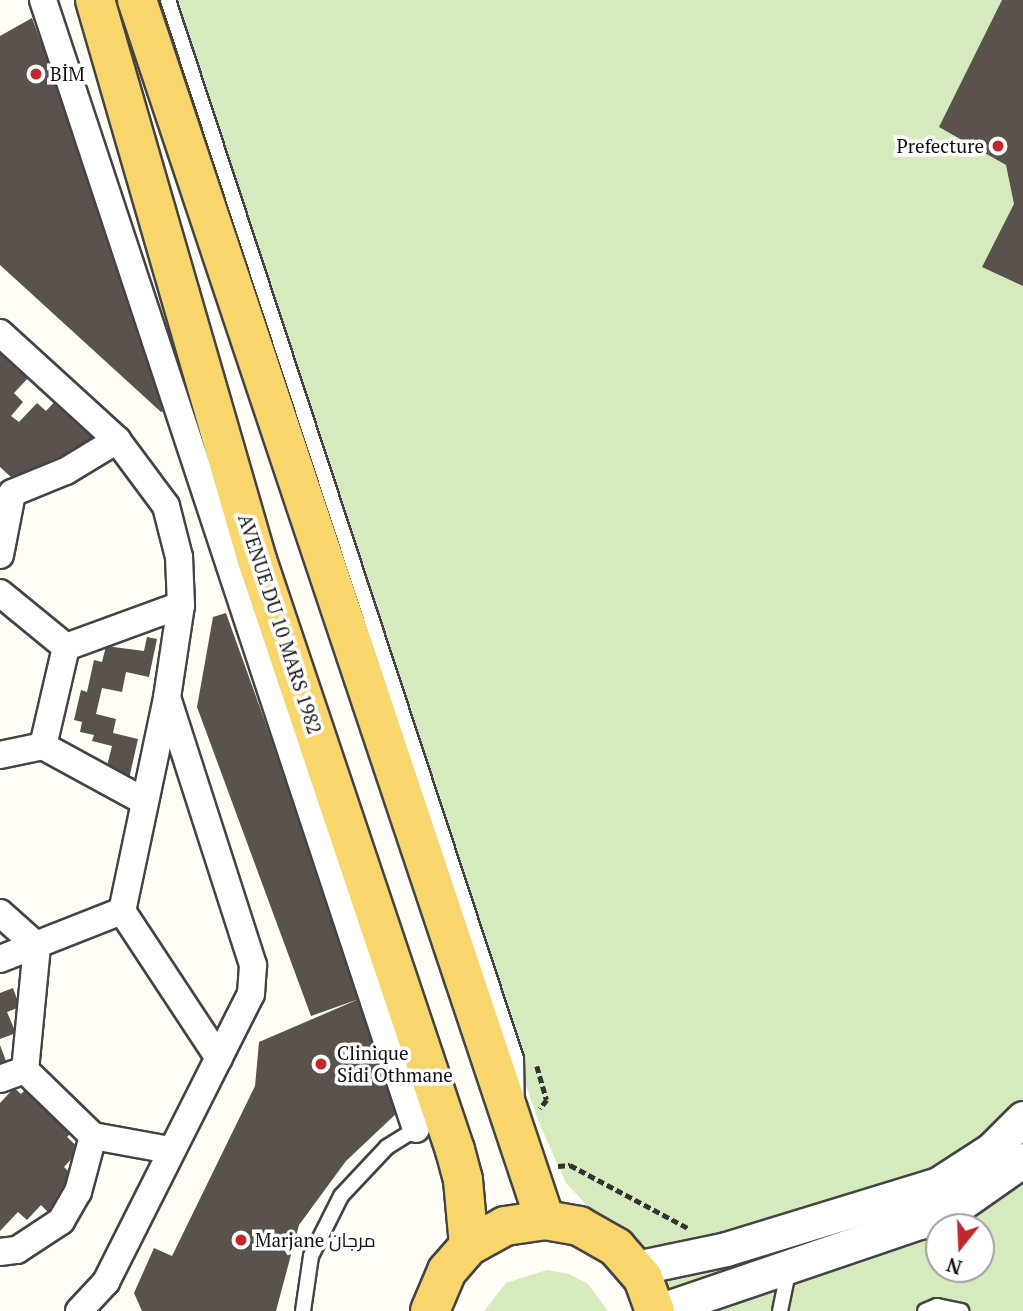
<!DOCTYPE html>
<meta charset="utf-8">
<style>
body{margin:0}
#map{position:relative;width:1023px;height:1311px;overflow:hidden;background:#fffdf5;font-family:"PT Serif",Cairo,serif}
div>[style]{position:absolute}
.green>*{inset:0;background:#d5ebbd}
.building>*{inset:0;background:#5a524d}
.path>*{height:4.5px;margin-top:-2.25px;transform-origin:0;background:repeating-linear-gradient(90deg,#333 0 7px,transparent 0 10.5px)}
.roads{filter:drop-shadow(2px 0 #444) drop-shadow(-2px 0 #444) drop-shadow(0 2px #444) drop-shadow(0 -2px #444)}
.service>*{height:14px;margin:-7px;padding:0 7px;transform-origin:7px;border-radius:7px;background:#fff}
.minor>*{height:26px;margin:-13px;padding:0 13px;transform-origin:13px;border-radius:13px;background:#fff}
.tertiary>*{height:33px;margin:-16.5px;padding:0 16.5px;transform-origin:16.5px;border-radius:16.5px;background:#fff}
.primary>*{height:38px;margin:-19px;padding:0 19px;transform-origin:19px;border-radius:19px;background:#f9d66b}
.dots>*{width:19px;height:19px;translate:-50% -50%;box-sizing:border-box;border:4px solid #fff;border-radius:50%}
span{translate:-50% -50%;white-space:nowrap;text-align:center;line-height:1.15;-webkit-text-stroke:7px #fff;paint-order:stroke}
.poi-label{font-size:19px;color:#111}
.left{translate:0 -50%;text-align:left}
.right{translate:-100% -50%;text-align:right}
.street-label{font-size:19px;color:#111}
.north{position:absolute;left:925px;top:1213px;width:70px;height:70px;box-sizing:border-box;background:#fff;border:2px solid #a0a0a0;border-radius:50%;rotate:198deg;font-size:19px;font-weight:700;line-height:28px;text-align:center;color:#111}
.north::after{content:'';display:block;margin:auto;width:24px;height:32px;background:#c4262e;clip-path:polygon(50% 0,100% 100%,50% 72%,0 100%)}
</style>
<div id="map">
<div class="green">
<i style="clip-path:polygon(evenodd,171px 0,1023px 0,1023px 1311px,686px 1311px,566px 1183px,540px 1125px,423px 792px,171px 0,939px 1227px,981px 1227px,981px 1269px,939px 1269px,939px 1227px)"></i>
<i style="clip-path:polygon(547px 1270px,569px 1274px,588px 1284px,608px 1311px,484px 1311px,506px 1283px)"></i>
</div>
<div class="building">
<i style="clip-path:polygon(1002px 0,1023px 0,1023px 286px,982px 267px,1014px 204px,1006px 165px,939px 127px)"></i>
<i style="clip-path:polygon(32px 18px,175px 405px,161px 412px,0 265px,0 36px)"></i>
<i style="clip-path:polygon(0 348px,30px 376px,14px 393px,23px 402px,11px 416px,19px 422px,37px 403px,46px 411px,61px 395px,105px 436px,84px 460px,73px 451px,59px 466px,53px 459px,31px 482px,12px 478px,0 467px)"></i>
<i style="clip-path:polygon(226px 613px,364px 997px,399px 1111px,346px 1161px,299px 1225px,276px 1311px,142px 1311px,134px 1293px,154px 1248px,172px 1256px,255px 1086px,259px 1042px,359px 999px,311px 1016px,197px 707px,213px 617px)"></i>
<i style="clip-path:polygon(147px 637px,157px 639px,149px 677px,126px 672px,122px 692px,102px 688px,96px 714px,116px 719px,113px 733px,138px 739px,129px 779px,113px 775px,115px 768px,107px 766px,112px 746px,92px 741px,94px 735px,80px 732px,82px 722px,74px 720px,81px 690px,87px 692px,94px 660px,102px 662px,106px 646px,144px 651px)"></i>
<i style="clip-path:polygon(13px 988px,20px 1007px,7px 1012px,16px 1033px,0 1039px,0 993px)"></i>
<i style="clip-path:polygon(0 1045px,6px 1061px,0 1063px)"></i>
<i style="clip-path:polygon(14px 1088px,21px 1094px,27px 1088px,74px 1130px,67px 1137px,80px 1149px,64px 1167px,80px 1183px,51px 1215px,41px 1205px,27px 1220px,18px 1212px,0 1231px,0 1103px)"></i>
</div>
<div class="path">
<i style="left:537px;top:1066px;width:35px;rotate:74deg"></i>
<i style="left:547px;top:1100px;width:11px;rotate:128deg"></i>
<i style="left:558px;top:1166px;width:12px;rotate:-5deg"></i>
<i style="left:570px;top:1165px;width:134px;rotate:28.1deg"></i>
</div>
<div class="roads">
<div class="service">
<i style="left:168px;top:0;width:1115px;rotate:71.81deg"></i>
<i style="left:516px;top:1059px;width:39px;rotate:89deg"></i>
<i style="left:303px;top:1311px;width:56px;rotate:-81.7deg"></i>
<i style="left:311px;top:1256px;width:67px;rotate:-63.4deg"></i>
<i style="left:341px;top:1196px;width:67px;rotate:-46.8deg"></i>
<i style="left:387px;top:1147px;width:39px;rotate:-32deg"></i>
<i style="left:780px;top:1311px;width:44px;rotate:-78.2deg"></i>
<i style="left:925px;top:1311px;width:13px;rotate:-23deg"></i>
<i style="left:937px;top:1306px;width:25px;rotate:12deg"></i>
</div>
<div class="minor">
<i style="left:43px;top:0;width:1189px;rotate:71.72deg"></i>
<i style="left:0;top:333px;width:159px;rotate:42.4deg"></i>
<i style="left:117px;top:440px;width:82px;rotate:53.4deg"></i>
<i style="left:166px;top:506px;width:53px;rotate:75.7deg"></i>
<i style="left:179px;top:557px;width:48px;rotate:87.6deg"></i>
<i style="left:181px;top:605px;width:94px;rotate:98.6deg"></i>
<i style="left:167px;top:698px;width:218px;rotate:101.9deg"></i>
<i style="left:122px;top:911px;width:176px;rotate:56.6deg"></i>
<i style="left:12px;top:493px;width:58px;rotate:-22.2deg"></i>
<i style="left:66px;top:471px;width:60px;rotate:-31.3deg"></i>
<i style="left:0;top:555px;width:63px;rotate:-79deg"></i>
<i style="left:0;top:593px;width:85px;rotate:39.3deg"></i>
<i style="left:43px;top:746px;width:102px;rotate:-76.9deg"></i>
<i style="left:66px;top:647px;width:122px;rotate:-20.1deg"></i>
<i style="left:0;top:755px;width:44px;rotate:-11.8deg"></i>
<i style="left:43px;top:746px;width:115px;rotate:28.6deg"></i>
<i style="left:0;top:913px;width:50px;rotate:41.7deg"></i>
<i style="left:37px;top:946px;width:125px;rotate:95.5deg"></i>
<i style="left:0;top:959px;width:131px;rotate:-21.5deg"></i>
<i style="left:0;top:1079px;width:27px;rotate:-20deg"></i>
<i style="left:93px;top:1136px;width:78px;rotate:10.3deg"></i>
<i style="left:0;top:1252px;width:17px;rotate:-7deg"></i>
<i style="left:17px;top:1250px;width:53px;rotate:-33.4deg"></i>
<i style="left:61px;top:1221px;width:34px;rotate:-60deg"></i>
<i style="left:78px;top:1192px;width:58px;rotate:-75deg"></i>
<i style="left:93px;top:1136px;width:95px;rotate:-135.9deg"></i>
<i style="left:79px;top:1311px;width:40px;rotate:-47deg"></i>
<i style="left:106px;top:1282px;width:322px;rotate:-63.3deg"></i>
<i style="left:251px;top:994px;width:29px;rotate:-86deg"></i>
<i style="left:253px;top:965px;width:278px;rotate:-107.8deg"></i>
</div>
<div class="tertiary">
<i style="left:636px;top:1268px;width:92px;rotate:-11.9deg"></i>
<i style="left:726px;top:1249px;width:222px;rotate:-17deg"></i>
<i style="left:938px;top:1184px;width:64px;rotate:-32.9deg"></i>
<i style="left:992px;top:1149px;width:44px;rotate:-45deg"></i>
<i style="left:658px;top:1311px;width:277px;rotate:-18.8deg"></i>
<i style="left:920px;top:1222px;width:39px;rotate:-23deg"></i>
<i style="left:956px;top:1207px;width:82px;rotate:-35deg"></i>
</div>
<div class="primary">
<i style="left:95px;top:0;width:583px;rotate:73.87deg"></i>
<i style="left:257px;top:560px;width:622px;rotate:71.45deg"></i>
<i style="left:455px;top:1150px;width:31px;rotate:75deg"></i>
<i style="left:463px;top:1180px;width:66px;rotate:84.8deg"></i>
<i style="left:137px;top:0;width:1286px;rotate:71.51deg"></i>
<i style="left:430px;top:1311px;width:43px;rotate:-67deg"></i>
<i style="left:447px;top:1271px;width:33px;rotate:-49deg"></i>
<i style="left:469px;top:1246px;width:41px;rotate:-29.1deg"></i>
<i style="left:505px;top:1226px;width:40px;rotate:-8.5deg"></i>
<i style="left:545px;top:1220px;width:35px;rotate:10deg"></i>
<i style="left:579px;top:1226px;width:43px;rotate:29.6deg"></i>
<i style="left:616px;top:1247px;width:41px;rotate:48.9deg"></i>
<i style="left:643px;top:1278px;width:35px;rotate:70deg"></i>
</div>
</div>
<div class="dots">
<i style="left:36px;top:74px;background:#c4262e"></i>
<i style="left:998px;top:146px;background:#c4262e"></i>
<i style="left:321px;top:1064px;background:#c4262e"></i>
<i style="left:241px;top:1240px;background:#c4262e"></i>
</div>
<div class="poi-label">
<span class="left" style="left:50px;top:74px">BİM</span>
<span class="right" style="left:984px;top:146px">Prefecture</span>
<span class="left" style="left:337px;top:1064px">Clinique<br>Sidi Othmane</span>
<span class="left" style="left:255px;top:1240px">Marjane مرجان</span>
</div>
<div class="street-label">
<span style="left:280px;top:624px;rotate:72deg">AVENUE DU 10 MARS 1982</span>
</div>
<div class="north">N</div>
</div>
